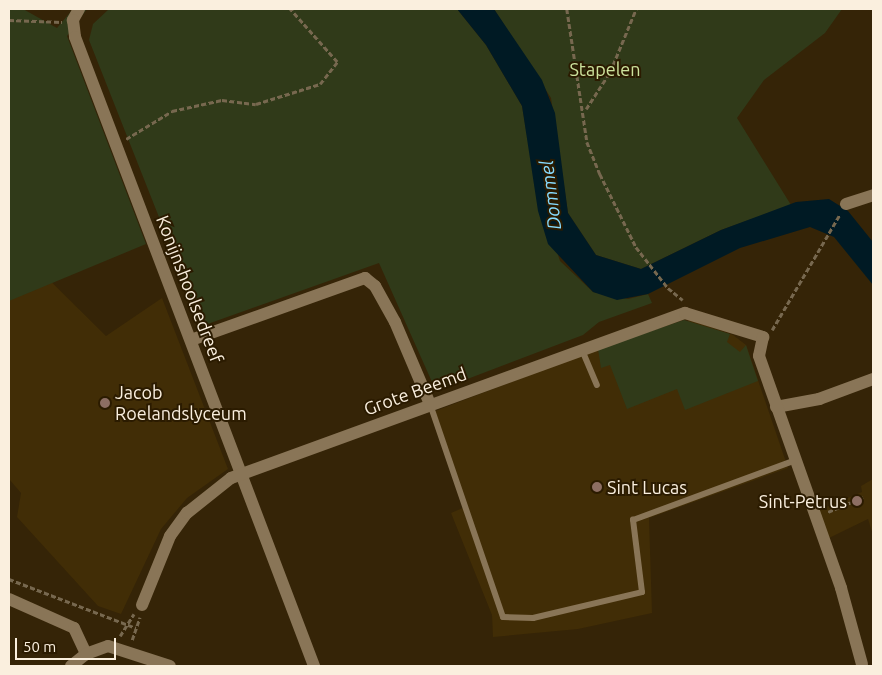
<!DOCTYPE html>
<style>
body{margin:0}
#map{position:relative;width:882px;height:675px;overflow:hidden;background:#352407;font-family:Ubuntu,sans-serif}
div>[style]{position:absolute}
.built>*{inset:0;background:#412d06}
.green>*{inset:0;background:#303a19}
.water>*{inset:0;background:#001a24}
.path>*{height:2.5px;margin-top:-1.25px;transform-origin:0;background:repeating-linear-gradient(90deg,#77684f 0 5px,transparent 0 7.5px)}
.service>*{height:6px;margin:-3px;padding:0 3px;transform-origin:3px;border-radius:3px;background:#897557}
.minor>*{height:12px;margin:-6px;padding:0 6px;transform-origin:6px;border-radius:6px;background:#897557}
.dots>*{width:14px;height:14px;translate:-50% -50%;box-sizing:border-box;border:2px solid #2b1b00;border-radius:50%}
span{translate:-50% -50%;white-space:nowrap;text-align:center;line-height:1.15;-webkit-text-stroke:4px #2b1b00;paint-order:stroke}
.park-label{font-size:18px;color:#cde39d}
.street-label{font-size:18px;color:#faefde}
.poi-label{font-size:18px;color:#faefde}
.left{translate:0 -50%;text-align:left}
.right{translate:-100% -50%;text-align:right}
.water-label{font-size:19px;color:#87dbfe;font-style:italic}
.frame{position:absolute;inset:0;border:10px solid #faefde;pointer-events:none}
.scale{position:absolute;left:15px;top:638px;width:101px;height:22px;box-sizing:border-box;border:2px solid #faefde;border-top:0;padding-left:6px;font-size:15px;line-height:18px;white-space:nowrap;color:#faefde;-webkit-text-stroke:4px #2b1b00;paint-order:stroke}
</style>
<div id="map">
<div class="built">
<i style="clip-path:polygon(9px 240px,106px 336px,162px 298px,228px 469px,187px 498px,161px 529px,121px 614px,98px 606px,17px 517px,21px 493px,9px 479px)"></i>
<i style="clip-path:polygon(691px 320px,733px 335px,746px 345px,788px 468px,649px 518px,652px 613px,578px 629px,493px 637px,492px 615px,451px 513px,465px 507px,430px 413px,598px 349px)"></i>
<i style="clip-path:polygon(873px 479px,873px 535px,868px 519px,829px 538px,819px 510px,862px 492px,861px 486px)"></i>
</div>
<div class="green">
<i style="clip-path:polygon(9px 9px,23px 9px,57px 28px,73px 9px,87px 9px,67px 36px,146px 244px,9px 301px)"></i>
<i style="clip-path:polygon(109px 9px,457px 9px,486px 45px,522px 106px,536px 187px,560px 261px,593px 292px,628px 299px,648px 294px,652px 303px,599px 322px,583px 335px,436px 391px,379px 263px,202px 326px,89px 40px,93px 24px)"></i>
<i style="clip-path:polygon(494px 9px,842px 9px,825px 33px,764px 80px,737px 118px,791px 205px,721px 230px,641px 269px,596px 255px,568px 213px,551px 98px)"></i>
<i style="clip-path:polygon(684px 320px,730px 334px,727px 342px,740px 352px,746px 345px,758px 381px,685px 410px,677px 389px,627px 409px,610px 365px,601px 368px,598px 349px)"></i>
</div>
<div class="water">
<i style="clip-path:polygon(457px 9px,494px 9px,542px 80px,555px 113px,568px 213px,596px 255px,641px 269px,721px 230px,796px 202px,829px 199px,848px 211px,873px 242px,873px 285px,834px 237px,810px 227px,740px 248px,648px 294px,617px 300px,593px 292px,548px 244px,538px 211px,522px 106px,486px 45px)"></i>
</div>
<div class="path">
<i style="left:567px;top:9px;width:134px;rotate:81.4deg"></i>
<i style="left:587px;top:142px;width:35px;rotate:68deg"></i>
<i style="left:600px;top:174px;width:81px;rotate:63.7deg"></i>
<i style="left:636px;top:247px;width:52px;rotate:52deg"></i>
<i style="left:668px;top:288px;width:19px;rotate:39deg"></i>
<i style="left:9px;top:20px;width:53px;rotate:2.2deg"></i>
<i style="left:586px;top:109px;width:44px;rotate:-57deg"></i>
<i style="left:610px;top:72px;width:68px;rotate:-67.6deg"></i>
<i style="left:126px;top:139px;width:54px;rotate:-31.3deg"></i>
<i style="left:172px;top:111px;width:51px;rotate:-12.4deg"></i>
<i style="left:222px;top:100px;width:34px;rotate:7deg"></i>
<i style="left:256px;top:104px;width:67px;rotate:-17.4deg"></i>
<i style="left:320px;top:84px;width:28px;rotate:-52deg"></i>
<i style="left:337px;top:62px;width:71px;rotate:-131.6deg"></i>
<i style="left:772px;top:330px;width:134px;rotate:-59.6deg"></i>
<i style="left:828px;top:512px;width:38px;rotate:-23deg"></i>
<i style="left:9px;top:579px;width:136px;rotate:21.1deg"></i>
<i style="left:120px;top:636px;width:26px;rotate:-58deg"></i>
<i style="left:132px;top:640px;width:24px;rotate:-71deg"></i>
</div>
<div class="service">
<i style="left:582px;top:350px;width:38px;rotate:67deg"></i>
<i style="left:430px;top:404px;width:225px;rotate:71.1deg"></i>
<i style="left:503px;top:617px;width:30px;rotate:2deg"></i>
<i style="left:533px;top:618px;width:112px;rotate:-13.4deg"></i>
<i style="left:642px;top:592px;width:73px;rotate:-97.1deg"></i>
<i style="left:633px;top:520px;width:174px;rotate:-20.2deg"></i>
</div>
<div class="minor">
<i style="left:79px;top:9px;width:13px;rotate:119deg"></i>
<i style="left:73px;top:20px;width:17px;rotate:83deg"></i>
<i style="left:75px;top:37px;width:673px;rotate:69.19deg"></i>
<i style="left:846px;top:204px;width:28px;rotate:-18deg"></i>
<i style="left:191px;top:340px;width:185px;rotate:-19.6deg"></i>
<i style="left:365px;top:278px;width:13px;rotate:39deg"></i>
<i style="left:375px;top:286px;width:41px;rotate:60.9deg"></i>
<i style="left:395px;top:322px;width:89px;rotate:66.9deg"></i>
<i style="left:776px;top:407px;width:44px;rotate:-10.5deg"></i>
<i style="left:819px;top:399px;width:58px;rotate:-20.3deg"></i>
<i style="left:9px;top:599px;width:71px;rotate:24deg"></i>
<i style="left:74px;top:628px;width:29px;rotate:65deg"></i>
<i style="left:142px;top:605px;width:74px;rotate:-67.9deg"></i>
<i style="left:170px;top:536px;width:29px;rotate:-54deg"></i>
<i style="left:187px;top:513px;width:56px;rotate:-38.5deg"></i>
<i style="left:231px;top:478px;width:483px;rotate:-20deg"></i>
<i style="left:685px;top:313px;width:82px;rotate:17.1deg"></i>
<i style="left:763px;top:337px;width:19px;rotate:102deg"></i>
<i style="left:759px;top:356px;width:246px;rotate:70.5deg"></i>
<i style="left:841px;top:588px;width:79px;rotate:74.6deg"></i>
<i style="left:71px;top:666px;width:19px;rotate:-39deg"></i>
<i style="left:86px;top:654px;width:23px;rotate:-20deg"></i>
<i style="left:108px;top:646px;width:65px;rotate:17.9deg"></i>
</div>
<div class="dots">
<i style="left:105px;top:403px;background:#8d6e63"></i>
<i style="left:597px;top:487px;background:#8d6e63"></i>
<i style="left:857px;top:501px;background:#8d6e63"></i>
</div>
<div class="park-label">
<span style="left:605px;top:69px">Stapelen</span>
</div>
<div class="street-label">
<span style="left:190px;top:289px;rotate:69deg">Konijnshoolsedreef</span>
<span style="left:415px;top:391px;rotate:-20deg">Grote Beemd</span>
</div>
<div class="poi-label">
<span class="left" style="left:115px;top:403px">Jacob<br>Roelandslyceum</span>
<span class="left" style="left:607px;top:487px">Sint Lucas</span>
<span class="right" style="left:847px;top:501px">Sint-Petrus</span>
</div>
<div class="water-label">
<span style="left:551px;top:195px;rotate:-97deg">Dommel</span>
</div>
<div class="frame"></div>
<div class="scale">50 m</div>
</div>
